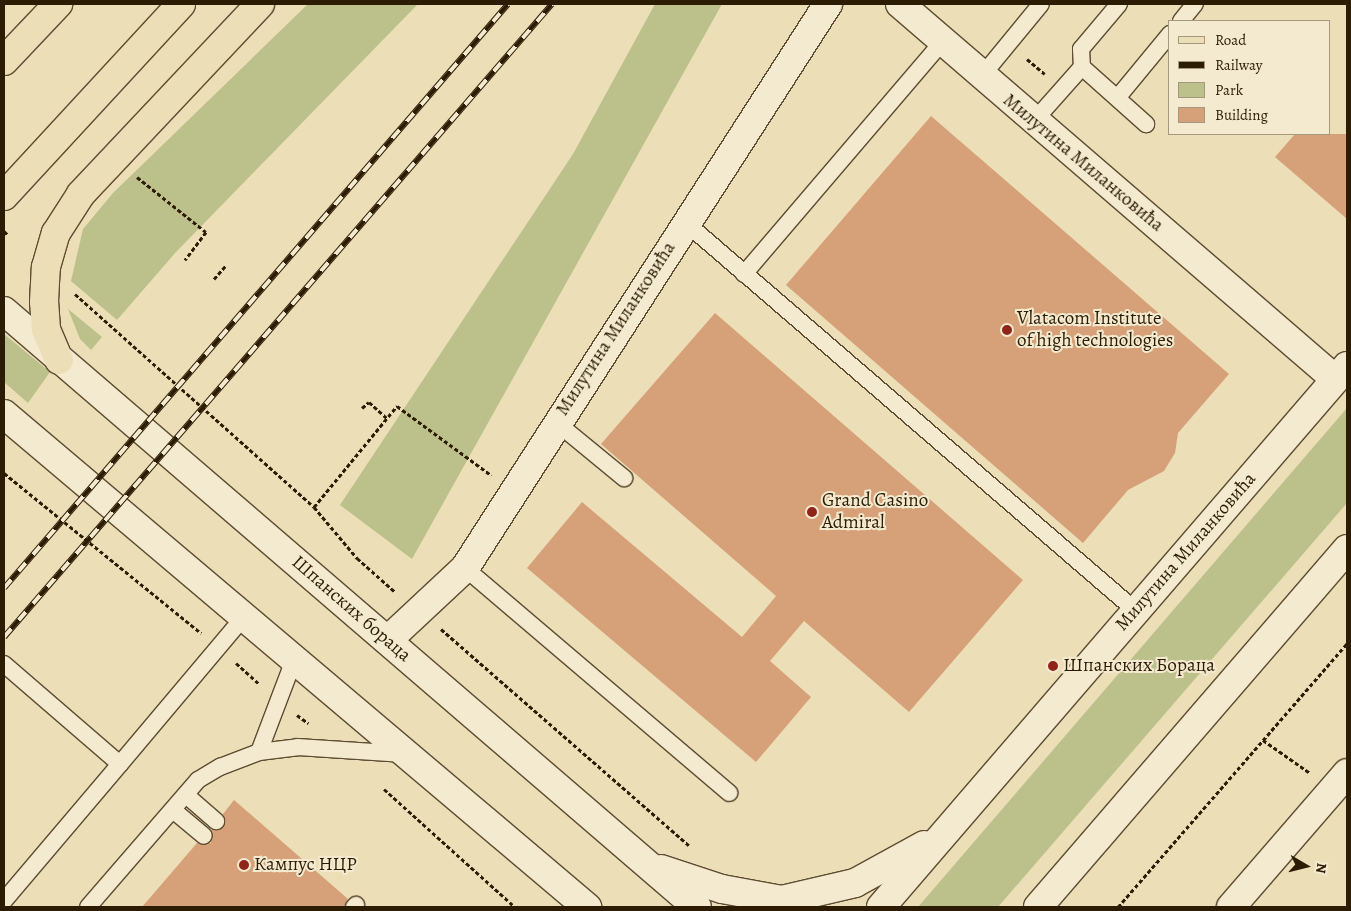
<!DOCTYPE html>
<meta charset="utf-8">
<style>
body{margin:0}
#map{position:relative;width:1351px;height:911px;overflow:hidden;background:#ecdeb7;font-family:Alegreya,serif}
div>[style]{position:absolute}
.green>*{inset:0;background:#bcc08b}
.building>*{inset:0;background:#d6a178}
.path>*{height:3px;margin-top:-1.5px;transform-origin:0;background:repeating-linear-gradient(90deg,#2d1c04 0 4px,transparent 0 6.5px)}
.roads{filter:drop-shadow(1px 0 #5d4c31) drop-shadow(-1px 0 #5d4c31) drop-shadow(0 1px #5d4c31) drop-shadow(0 -1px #5d4c31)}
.service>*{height:16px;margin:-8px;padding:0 8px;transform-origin:8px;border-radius:8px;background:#f3ead0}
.minor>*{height:28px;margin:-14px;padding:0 14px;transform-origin:14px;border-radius:14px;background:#f3ead0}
.tertiary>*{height:28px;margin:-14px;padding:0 14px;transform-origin:14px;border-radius:14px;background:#f3ead0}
.primary>*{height:28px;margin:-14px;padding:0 14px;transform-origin:14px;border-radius:14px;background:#ecdeb7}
.rail>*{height:5.5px;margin-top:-2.75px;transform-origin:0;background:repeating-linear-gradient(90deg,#f3ead0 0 11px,#2d1c04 0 22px);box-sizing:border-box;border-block:1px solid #2d1c04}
.dots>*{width:14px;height:14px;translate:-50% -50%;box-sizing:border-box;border:2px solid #f3ead0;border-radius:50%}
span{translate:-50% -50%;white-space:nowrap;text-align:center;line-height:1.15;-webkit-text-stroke:4px #f3ead0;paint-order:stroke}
.street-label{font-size:19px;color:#2d1c04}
.poi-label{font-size:19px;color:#2d1c04}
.left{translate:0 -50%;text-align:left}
.frame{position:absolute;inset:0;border:5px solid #2d1c04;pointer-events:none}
.legend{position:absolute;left:1168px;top:20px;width:162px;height:115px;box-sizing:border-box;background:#f3ead0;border:1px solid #a4987e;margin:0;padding:6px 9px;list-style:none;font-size:15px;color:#2d1c04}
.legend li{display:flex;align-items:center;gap:10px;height:25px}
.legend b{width:25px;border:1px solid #a4987e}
.north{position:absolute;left:1281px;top:841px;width:50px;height:50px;-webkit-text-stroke:4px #f3ead0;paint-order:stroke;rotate:98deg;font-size:14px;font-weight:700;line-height:20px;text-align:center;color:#2d1c04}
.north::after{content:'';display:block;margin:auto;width:18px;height:22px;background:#2d1c04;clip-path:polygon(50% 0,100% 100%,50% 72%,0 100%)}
</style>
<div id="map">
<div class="green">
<i style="clip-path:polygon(308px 4px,418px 4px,176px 252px,117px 320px,71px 281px,83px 229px,113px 193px)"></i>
<i style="clip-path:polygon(655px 4px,722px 4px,412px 559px,340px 505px,573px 154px)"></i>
<i style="clip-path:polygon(68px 309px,102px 337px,91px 350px,80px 339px)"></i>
<i style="clip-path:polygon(4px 334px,50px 372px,28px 403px,4px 382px)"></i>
<i style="clip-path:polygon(1347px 408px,1347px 503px,998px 907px,918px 907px)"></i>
</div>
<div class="building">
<i style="clip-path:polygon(931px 116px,1229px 374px,1178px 433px,1175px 453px,1164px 471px,1128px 490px,1083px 543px,786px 285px)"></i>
<i style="clip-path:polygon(1295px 134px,1347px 134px,1347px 219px,1275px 157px)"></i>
<i style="clip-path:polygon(715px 313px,1023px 580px,909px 712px,804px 621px,770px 661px,811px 697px,756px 762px,527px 568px,582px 502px,742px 637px,776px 596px,601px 444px)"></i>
<i style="clip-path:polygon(234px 800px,348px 899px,344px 907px,142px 907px,197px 843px,211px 843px,211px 830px,224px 827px,223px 814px)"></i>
</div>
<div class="path">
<i style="left:1027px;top:59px;width:23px;rotate:40deg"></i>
<i style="left:137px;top:177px;width:88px;rotate:38.6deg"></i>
<i style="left:206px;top:232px;width:35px;rotate:127deg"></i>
<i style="left:4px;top:231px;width:6px;rotate:45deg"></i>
<i style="left:214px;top:279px;width:18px;rotate:-49deg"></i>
<i style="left:75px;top:294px;width:320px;rotate:41.7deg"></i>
<i style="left:314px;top:507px;width:67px;rotate:49.9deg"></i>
<i style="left:357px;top:558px;width:51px;rotate:41.8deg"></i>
<i style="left:362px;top:408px;width:9px;rotate:-41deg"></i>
<i style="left:369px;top:402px;width:24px;rotate:42deg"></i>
<i style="left:4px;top:473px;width:254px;rotate:39.1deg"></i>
<i style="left:314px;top:507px;width:131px;rotate:-50.6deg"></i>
<i style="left:397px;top:406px;width:117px;rotate:36.3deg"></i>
<i style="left:441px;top:629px;width:329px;rotate:41.1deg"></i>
<i style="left:236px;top:663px;width:31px;rotate:42deg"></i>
<i style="left:297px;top:715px;width:14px;rotate:36deg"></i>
<i style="left:1263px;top:740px;width:57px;rotate:35.1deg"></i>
<i style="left:384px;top:789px;width:176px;rotate:42deg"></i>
<i style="left:1118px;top:907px;width:349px;rotate:-49deg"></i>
</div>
<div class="roads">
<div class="service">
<i style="left:1119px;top:4px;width:59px;rotate:130.2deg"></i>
<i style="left:1081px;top:49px;width:18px;rotate:87deg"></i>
<i style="left:1082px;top:67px;width:86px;rotate:41.7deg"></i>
<i style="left:1181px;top:21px;width:22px;rotate:-51deg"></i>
<i style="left:981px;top:77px;width:94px;rotate:-50.6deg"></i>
<i style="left:1118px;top:97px;width:82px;rotate:-50.5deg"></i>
<i style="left:1034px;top:121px;width:72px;rotate:-48.4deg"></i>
<i style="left:685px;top:222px;width:596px;rotate:40.78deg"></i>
<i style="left:744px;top:274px;width:304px;rotate:-49.5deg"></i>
<i style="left:557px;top:423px;width:87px;rotate:39.4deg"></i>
<i style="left:465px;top:568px;width:347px;rotate:40.4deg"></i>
<i style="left:4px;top:664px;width:153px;rotate:40.8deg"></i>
<i style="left:120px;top:764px;width:180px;rotate:130.3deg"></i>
<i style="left:259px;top:752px;width:98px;rotate:-69.2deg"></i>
<i style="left:120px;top:764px;width:191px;rotate:-49.9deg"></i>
<i style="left:186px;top:795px;width:40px;rotate:41deg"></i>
<i style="left:173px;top:810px;width:40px;rotate:40deg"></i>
<i style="left:88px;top:907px;width:168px;rotate:-49.1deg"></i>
<i style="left:198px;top:780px;width:26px;rotate:-31deg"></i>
<i style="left:220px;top:767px;width:42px;rotate:-21deg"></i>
<i style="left:259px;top:752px;width:39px;rotate:-7deg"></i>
<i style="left:298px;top:747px;width:106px;rotate:3.8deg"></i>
<i style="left:354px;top:907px;width:3px;rotate:-45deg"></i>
</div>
<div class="minor">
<i style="left:900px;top:4px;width:574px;rotate:40.76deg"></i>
<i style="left:388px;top:640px;width:105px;rotate:-43.1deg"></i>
<i style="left:465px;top:568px;width:671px;rotate:-57.23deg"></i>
<i style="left:1231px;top:907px;width:177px;rotate:-49.1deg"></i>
</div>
<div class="tertiary">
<i style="left:4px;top:311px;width:914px;rotate:40.7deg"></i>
<i style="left:4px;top:414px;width:764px;rotate:40.22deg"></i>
<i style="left:661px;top:869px;width:64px;rotate:18.2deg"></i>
<i style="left:722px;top:889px;width:61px;rotate:10.4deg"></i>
<i style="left:782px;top:900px;width:75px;rotate:-13.1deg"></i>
<i style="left:855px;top:883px;width:79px;rotate:-28.8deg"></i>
<i style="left:881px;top:907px;width:714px;rotate:-49.26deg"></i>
<i style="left:1038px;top:907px;width:473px;rotate:-49.2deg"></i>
</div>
<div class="primary">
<i style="left:4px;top:61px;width:79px;rotate:-46.5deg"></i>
<i style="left:4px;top:196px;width:261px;rotate:-47.3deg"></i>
<i style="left:59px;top:360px;width:34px;rotate:-113deg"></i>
<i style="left:46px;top:329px;width:27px;rotate:-94deg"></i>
<i style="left:44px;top:302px;width:35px;rotate:-87deg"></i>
<i style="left:46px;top:267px;width:35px;rotate:-74deg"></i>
<i style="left:56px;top:233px;width:46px;rotate:-57.3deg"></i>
<i style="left:81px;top:194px;width:261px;rotate:-46.7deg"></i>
</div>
</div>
<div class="rail">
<i style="left:4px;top:588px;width:771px;rotate:-49.21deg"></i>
<i style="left:4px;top:637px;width:837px;rotate:-49.12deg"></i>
</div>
<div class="dots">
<i style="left:1007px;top:330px;background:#8f2418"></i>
<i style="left:812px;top:512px;background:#8f2418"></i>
<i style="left:1053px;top:666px;background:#8f2418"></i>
<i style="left:244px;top:865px;background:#8f2418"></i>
</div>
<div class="street-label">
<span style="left:1083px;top:163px;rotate:40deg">Милутина Миланковића</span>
<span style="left:616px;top:329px;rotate:-57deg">Милутина Миланковића</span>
<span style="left:1186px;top:552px;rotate:-49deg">Милутина Миланковића</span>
<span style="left:351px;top:609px;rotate:41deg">Шпанских бораца</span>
</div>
<div class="poi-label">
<span class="left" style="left:1017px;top:330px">Vlatacom Institute<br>of high technologies</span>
<span class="left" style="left:822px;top:512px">Grand Casino<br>Admiral</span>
<span class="left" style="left:1063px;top:666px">Шпанских Бораца</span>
<span class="left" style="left:254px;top:865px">Кампус НЦР</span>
</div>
<div class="frame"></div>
<ul class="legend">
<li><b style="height:6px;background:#ecdeb7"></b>Road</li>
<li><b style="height:6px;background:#2d1c04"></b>Railway</li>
<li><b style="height:14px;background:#bcc08b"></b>Park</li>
<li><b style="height:14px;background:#d6a178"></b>Building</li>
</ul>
<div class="north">N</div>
</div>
